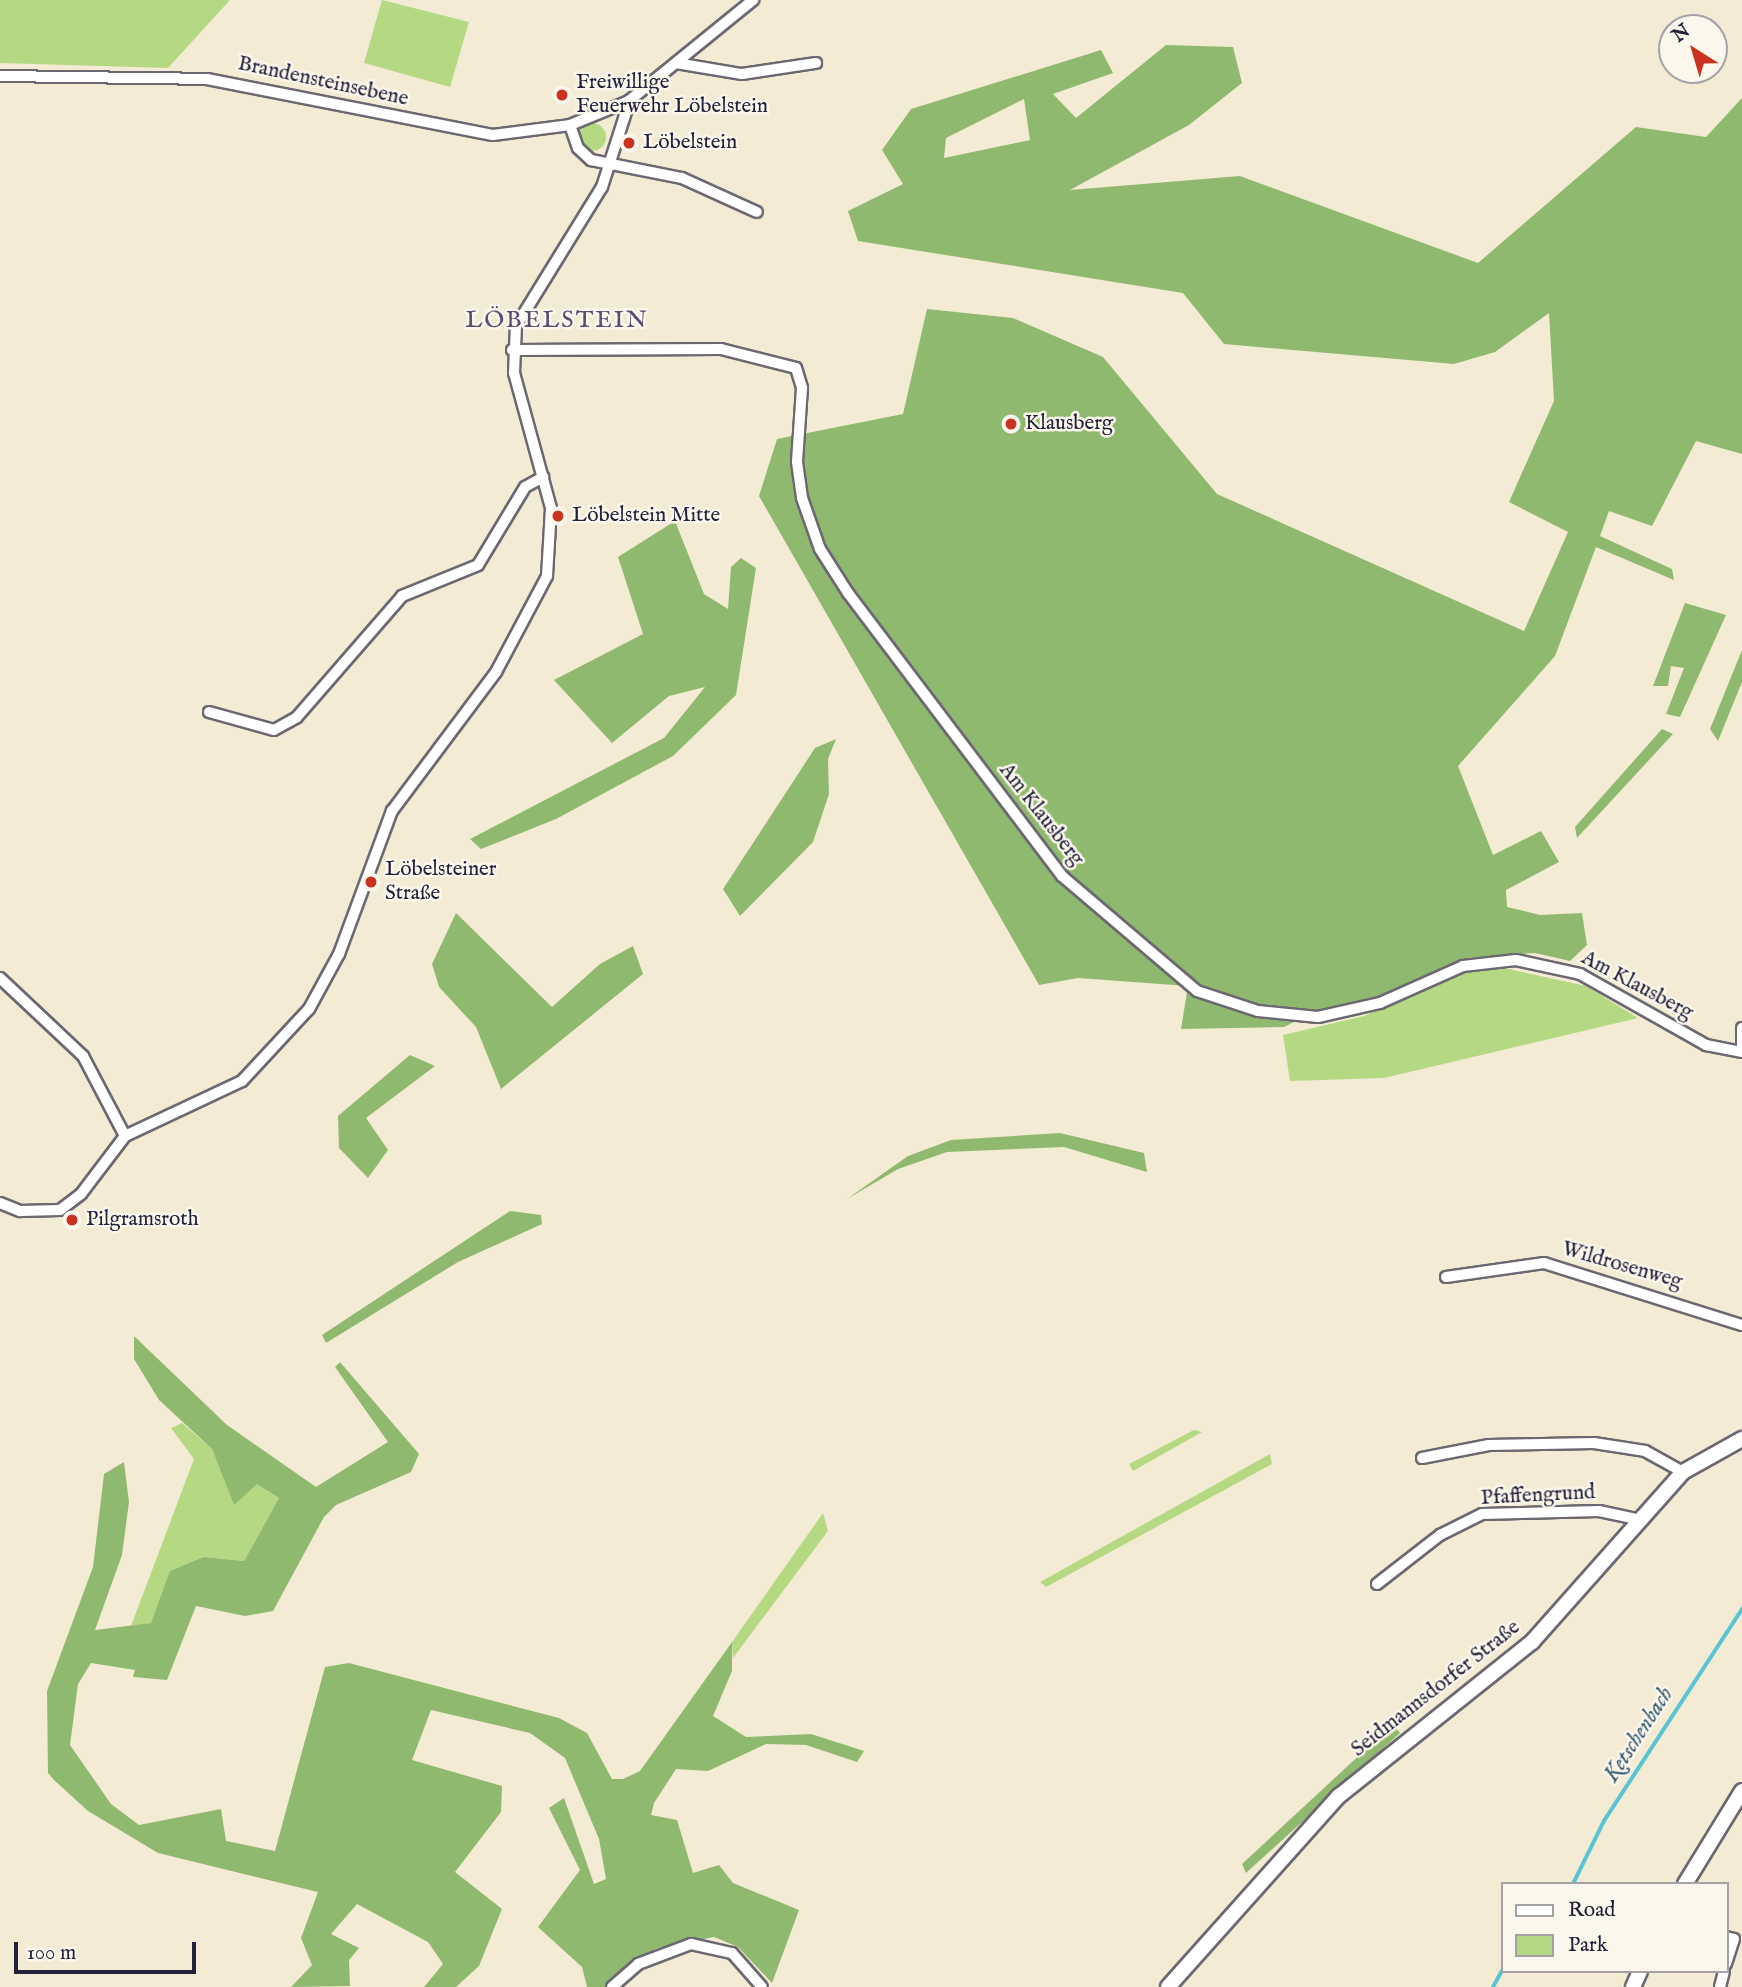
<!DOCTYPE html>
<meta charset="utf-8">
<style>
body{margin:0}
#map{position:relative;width:1742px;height:1987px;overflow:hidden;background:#f4ebd4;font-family:"IM FELL English",serif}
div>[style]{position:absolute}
.green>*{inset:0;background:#b5d982}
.round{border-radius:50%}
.forest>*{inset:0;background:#90b970}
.stream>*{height:3.5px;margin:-1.75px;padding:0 1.75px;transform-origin:1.75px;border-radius:1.75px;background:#5ac4d5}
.roads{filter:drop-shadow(2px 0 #6c6871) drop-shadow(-2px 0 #6c6871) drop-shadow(0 2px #6c6871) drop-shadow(0 -2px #6c6871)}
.street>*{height:10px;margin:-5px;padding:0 5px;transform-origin:5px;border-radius:5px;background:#fff}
.secondary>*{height:14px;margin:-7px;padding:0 7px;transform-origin:7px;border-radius:7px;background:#fff}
.dots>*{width:19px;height:19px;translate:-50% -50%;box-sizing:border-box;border:4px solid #fbf7ec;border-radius:50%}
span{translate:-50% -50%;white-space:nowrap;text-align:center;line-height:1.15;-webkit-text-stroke:5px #fbf7ec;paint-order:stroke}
.street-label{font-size:21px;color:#22223b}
.poi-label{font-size:21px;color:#22223b}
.left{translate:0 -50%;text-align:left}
.water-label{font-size:23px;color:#365b71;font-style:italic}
.quarter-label{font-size:24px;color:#5d4b72;letter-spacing:2px}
.legend{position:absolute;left:1501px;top:1882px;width:228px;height:91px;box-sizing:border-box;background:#fbf7ec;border:2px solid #a4a2a5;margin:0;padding:9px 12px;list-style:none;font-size:21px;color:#22223b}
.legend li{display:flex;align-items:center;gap:14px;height:35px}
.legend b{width:35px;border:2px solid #a4a2a5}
.north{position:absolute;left:1658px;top:14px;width:70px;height:70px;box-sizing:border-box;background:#fbf7ec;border:2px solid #a4a2a5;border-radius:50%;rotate:323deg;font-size:19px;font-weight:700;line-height:28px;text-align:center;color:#22223b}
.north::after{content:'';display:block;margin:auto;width:24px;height:32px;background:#c8321e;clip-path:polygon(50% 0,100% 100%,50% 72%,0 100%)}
.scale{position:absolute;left:14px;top:1942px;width:182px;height:32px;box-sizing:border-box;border:4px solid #22223b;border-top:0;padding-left:9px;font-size:21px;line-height:24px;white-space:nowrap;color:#22223b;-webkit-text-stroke:5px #fbf7ec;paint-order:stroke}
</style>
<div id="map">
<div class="green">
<i style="clip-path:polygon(0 0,230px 0,168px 68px,0 63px)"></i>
<i style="clip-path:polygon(382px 0,469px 22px,450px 87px,364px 63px)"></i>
<i class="round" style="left:578px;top:123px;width:28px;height:28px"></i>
<i style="clip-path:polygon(1504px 968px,1586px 986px,1638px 1018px,1384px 1078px,1290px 1081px,1283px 1035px,1364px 1016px,1466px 971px)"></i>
<i style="clip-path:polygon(182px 1423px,212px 1449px,234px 1504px,257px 1484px,279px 1498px,244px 1561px,204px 1557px,151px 1623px,131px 1626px,194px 1459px,171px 1428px)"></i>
<i style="clip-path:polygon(1194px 1430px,1202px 1432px,1133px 1471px,1129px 1464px)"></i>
<i style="clip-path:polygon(1270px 1454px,1272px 1464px,1046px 1587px,1040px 1582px)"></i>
<i style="clip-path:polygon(823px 1513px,828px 1531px,733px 1658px,732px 1642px)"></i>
</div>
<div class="forest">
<i style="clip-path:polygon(evenodd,1166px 45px,1233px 47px,1242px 83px,1189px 125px,1070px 190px,1240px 176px,1478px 263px,1636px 127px,1706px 137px,1742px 98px,1742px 454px,1696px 441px,1652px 526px,1609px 511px,1600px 536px,1672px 569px,1674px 580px,1596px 547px,1555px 656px,1458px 766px,1493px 855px,1541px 831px,1559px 862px,1506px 890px,1507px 907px,1540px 915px,1582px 913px,1587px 945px,1570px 961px,1535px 953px,1467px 958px,1371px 1000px,1320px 1009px,1284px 1027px,1181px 1029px,1188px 986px,1078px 978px,1039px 985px,759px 496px,777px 439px,903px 414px,927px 309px,1013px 318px,1103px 357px,1217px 494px,1524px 631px,1568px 532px,1509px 502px,1554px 401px,1549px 313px,1495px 352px,1454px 364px,1224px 344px,1183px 293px,858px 241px,848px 211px,903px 184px,882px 150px,911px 109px,1101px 50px,1113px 73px,1053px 94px,1076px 118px,1166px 45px,1024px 99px,1030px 140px,944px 158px,946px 138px,1024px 99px)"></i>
<i style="clip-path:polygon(675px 521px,704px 594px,728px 609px,731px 567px,741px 558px,756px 568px,736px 695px,673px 756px,556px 819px,481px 849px,470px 839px,664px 738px,705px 687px,669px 696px,612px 743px,554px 680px,643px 634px,618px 557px)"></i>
<i style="clip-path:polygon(1685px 603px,1726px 615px,1680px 717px,1666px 714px,1684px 668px,1671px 666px,1668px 686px,1653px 686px)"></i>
<i style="clip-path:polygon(1742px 650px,1742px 682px,1718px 741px,1710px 729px)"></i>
<i style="clip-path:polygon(1662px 729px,1673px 734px,1577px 838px,1575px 827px)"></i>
<i style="clip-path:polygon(836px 739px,828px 759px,829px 794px,813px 842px,740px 916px,723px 889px,815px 748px)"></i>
<i style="clip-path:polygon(456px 913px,552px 1007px,600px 964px,633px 946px,643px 974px,501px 1089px,476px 1027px,439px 987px,432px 964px)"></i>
<i style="clip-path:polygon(410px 1055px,435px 1066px,366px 1118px,388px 1150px,368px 1178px,339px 1148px,338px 1116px)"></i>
<i style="clip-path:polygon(1060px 1133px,1144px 1153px,1147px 1172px,1064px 1147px,947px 1152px,898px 1169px,847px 1199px,908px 1156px,951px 1140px)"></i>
<i style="clip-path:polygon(510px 1211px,541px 1215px,542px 1224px,458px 1262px,326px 1343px,322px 1335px)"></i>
<i style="clip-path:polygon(134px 1336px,227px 1425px,316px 1487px,388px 1442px,335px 1367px,340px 1362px,419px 1454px,411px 1472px,336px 1505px,324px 1517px,273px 1611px,245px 1616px,196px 1606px,167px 1680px,133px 1677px,135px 1670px,91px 1663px,78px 1684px,70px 1745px,111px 1804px,139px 1825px,221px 1809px,226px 1841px,275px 1851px,325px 1667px,349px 1663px,559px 1718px,587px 1733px,612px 1779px,623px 1779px,640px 1771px,732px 1642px,732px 1671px,713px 1716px,746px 1737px,811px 1734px,864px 1751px,857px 1762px,806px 1745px,766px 1744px,708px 1771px,676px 1769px,654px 1803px,651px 1815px,677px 1820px,693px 1873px,719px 1865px,733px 1883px,799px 1910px,772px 1983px,738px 1947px,714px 1937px,655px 1949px,607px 1987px,587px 1987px,582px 1967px,538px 1927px,580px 1870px,549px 1808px,564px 1798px,594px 1884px,606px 1879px,599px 1839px,565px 1758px,530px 1733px,431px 1710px,412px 1760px,502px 1786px,501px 1812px,455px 1872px,502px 1909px,479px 1966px,456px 1987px,424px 1987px,443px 1964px,428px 1942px,357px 1904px,331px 1934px,359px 1948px,349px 1960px,350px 1986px,291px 1987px,312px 1965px,301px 1938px,318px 1892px,158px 1853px,88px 1811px,54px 1780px,48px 1773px,47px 1691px,93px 1567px,104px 1474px,124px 1462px,129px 1502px,122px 1555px,95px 1630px,151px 1623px,170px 1571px,204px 1557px,244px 1561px,279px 1498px,257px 1484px,234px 1505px,212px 1449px,159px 1400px,134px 1359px)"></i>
<i style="clip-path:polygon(1393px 1724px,1400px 1733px,1246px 1873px,1242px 1864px)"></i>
</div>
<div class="stream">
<i style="left:1573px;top:1884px;width:70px;rotate:-63.8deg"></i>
<i style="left:1604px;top:1821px;width:253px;rotate:-56.9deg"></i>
<i style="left:1493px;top:1987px;width:18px;rotate:-61deg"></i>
</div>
<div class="roads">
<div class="street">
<i style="left:676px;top:63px;width:67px;rotate:9.5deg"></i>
<i style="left:742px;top:74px;width:75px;rotate:-8.5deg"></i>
<i style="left:0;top:76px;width:207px;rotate:0.8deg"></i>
<i style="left:207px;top:79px;width:291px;rotate:11.1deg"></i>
<i style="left:493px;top:135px;width:78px;rotate:-7.4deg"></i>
<i style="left:570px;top:125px;width:64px;rotate:-22.1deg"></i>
<i style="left:570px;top:125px;width:24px;rotate:71deg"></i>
<i style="left:578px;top:148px;width:18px;rotate:43deg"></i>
<i style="left:591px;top:160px;width:93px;rotate:11.2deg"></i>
<i style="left:682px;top:178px;width:82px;rotate:24.4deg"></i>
<i style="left:512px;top:350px;width:209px;rotate:-0.3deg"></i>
<i style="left:721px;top:349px;width:77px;rotate:14.2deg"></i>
<i style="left:796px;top:368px;width:21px;rotate:73deg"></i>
<i style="left:802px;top:388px;width:74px;rotate:93.9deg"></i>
<i style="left:797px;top:462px;width:36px;rotate:82deg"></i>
<i style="left:802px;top:498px;width:54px;rotate:70.6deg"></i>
<i style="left:820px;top:549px;width:52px;rotate:57.5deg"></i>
<i style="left:848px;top:593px;width:355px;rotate:52.9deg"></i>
<i style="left:1062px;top:876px;width:177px;rotate:40.4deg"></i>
<i style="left:1197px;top:991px;width:64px;rotate:18.2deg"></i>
<i style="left:1258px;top:1011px;width:60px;rotate:5.7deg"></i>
<i style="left:1318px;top:1017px;width:64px;rotate:-12.7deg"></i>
<i style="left:1380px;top:1003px;width:91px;rotate:-24deg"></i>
<i style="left:1463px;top:966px;width:53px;rotate:-6.5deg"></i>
<i style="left:1516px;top:960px;width:66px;rotate:12.3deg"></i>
<i style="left:1580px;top:974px;width:145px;rotate:29.4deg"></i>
<i style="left:1706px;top:1045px;width:37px;rotate:11deg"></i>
<i style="left:209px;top:712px;width:67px;rotate:15.5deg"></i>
<i style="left:274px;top:730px;width:26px;rotate:-29deg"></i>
<i style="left:297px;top:717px;width:160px;rotate:-49deg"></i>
<i style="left:402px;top:596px;width:82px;rotate:-22.2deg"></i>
<i style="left:478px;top:565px;width:91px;rotate:-58.9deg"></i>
<i style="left:525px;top:487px;width:21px;rotate:-29deg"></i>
<i style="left:0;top:978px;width:114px;rotate:43.2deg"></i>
<i style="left:83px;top:1056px;width:90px;rotate:62.3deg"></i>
<i style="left:1742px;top:1028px;width:20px;rotate:90deg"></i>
<i style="left:0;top:1203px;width:22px;rotate:22deg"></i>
<i style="left:20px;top:1211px;width:40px;rotate:-1.4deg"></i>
<i style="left:60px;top:1210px;width:26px;rotate:-37deg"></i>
<i style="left:81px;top:1194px;width:73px;rotate:-52.8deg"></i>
<i style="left:125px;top:1136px;width:129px;rotate:-25.2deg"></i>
<i style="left:242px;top:1081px;width:98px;rotate:-47.1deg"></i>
<i style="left:309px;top:1009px;width:63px;rotate:-61.4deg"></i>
<i style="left:339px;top:954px;width:153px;rotate:-69.7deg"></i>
<i style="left:392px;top:811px;width:174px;rotate:-53.2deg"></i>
<i style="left:496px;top:672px;width:109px;rotate:-62deg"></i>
<i style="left:547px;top:576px;width:68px;rotate:-86.6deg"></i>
<i style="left:551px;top:508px;width:140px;rotate:-105.3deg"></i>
<i style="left:514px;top:373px;width:47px;rotate:-87.6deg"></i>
<i style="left:516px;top:326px;width:163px;rotate:-58.3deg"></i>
<i style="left:602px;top:187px;width:91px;rotate:-72.2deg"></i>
<i style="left:630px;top:100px;width:159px;rotate:-39.1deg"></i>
<i style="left:1446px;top:1277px;width:99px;rotate:-8.1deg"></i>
<i style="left:1544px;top:1263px;width:207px;rotate:17.4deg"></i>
<i style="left:1422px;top:1458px;width:68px;rotate:-11deg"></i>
<i style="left:1489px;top:1445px;width:105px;rotate:-1.1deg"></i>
<i style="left:1594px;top:1443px;width:52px;rotate:8.9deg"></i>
<i style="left:1645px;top:1451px;width:43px;rotate:28.9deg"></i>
<i style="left:1377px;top:1584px;width:80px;rotate:-37.9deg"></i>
<i style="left:1440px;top:1535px;width:47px;rotate:-26.6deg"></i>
<i style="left:1482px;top:1514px;width:117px;rotate:-1.5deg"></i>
<i style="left:1599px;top:1511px;width:39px;rotate:12deg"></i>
<i style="left:1726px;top:1937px;width:8px;rotate:14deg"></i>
<i style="left:1734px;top:1939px;width:26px;rotate:108deg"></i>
<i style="left:612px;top:1987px;width:35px;rotate:-41deg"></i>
<i style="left:638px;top:1964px;width:57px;rotate:-20.7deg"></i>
<i style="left:691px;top:1944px;width:42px;rotate:12.4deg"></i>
<i style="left:732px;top:1953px;width:45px;rotate:48.6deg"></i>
<i style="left:1720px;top:1987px;width:16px;rotate:-76deg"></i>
</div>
<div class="secondary">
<i style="left:1685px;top:1884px;width:109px;rotate:-58.5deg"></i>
<i style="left:1168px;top:1987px;width:256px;rotate:-48.2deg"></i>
<i style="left:1339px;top:1796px;width:247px;rotate:-38.6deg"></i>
<i style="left:1532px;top:1642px;width:227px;rotate:-48.4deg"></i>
<i style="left:1683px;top:1472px;width:68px;rotate:-29.2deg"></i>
<i style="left:1633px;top:1987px;width:17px;rotate:-66deg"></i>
</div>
</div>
<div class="dots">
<i style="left:562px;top:95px;background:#c8321e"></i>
<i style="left:629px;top:143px;background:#c8321e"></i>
<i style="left:1011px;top:424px;background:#c8321e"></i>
<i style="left:558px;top:516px;background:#c8321e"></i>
<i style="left:371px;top:882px;background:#c8321e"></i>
<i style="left:72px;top:1220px;background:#c8321e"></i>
</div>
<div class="street-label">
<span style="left:323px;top:82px;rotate:12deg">Brandensteinsebene</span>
<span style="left:1041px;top:815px;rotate:52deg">Am Klausberg</span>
<span style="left:1637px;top:986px;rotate:28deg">Am Klausberg</span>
<span style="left:1622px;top:1266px;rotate:16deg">Wildrosenweg</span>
<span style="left:1538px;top:1496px;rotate:-3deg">Pfaffengrund</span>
<span style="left:1436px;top:1689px;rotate:-38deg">Seidmannsdorfer Straße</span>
</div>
<div class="poi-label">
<span class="left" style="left:576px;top:95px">Freiwillige<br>Feuerwehr Löbelstein</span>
<span class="left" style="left:643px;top:143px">Löbelstein</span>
<span class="left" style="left:1025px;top:424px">Klausberg</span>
<span class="left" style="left:572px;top:516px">Löbelstein Mitte</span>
<span class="left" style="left:385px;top:882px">Löbelsteiner<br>Straße</span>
<span class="left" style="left:86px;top:1220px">Pilgramsroth</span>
</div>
<div class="water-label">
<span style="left:1639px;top:1735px;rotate:-57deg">Ketschenbach</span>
</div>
<div class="quarter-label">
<span style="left:557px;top:321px">LÖBELSTEIN</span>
</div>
<ul class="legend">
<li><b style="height:9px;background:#fff"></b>Road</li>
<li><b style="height:19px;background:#b5d982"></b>Park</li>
</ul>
<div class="north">N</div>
<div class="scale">100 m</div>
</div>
